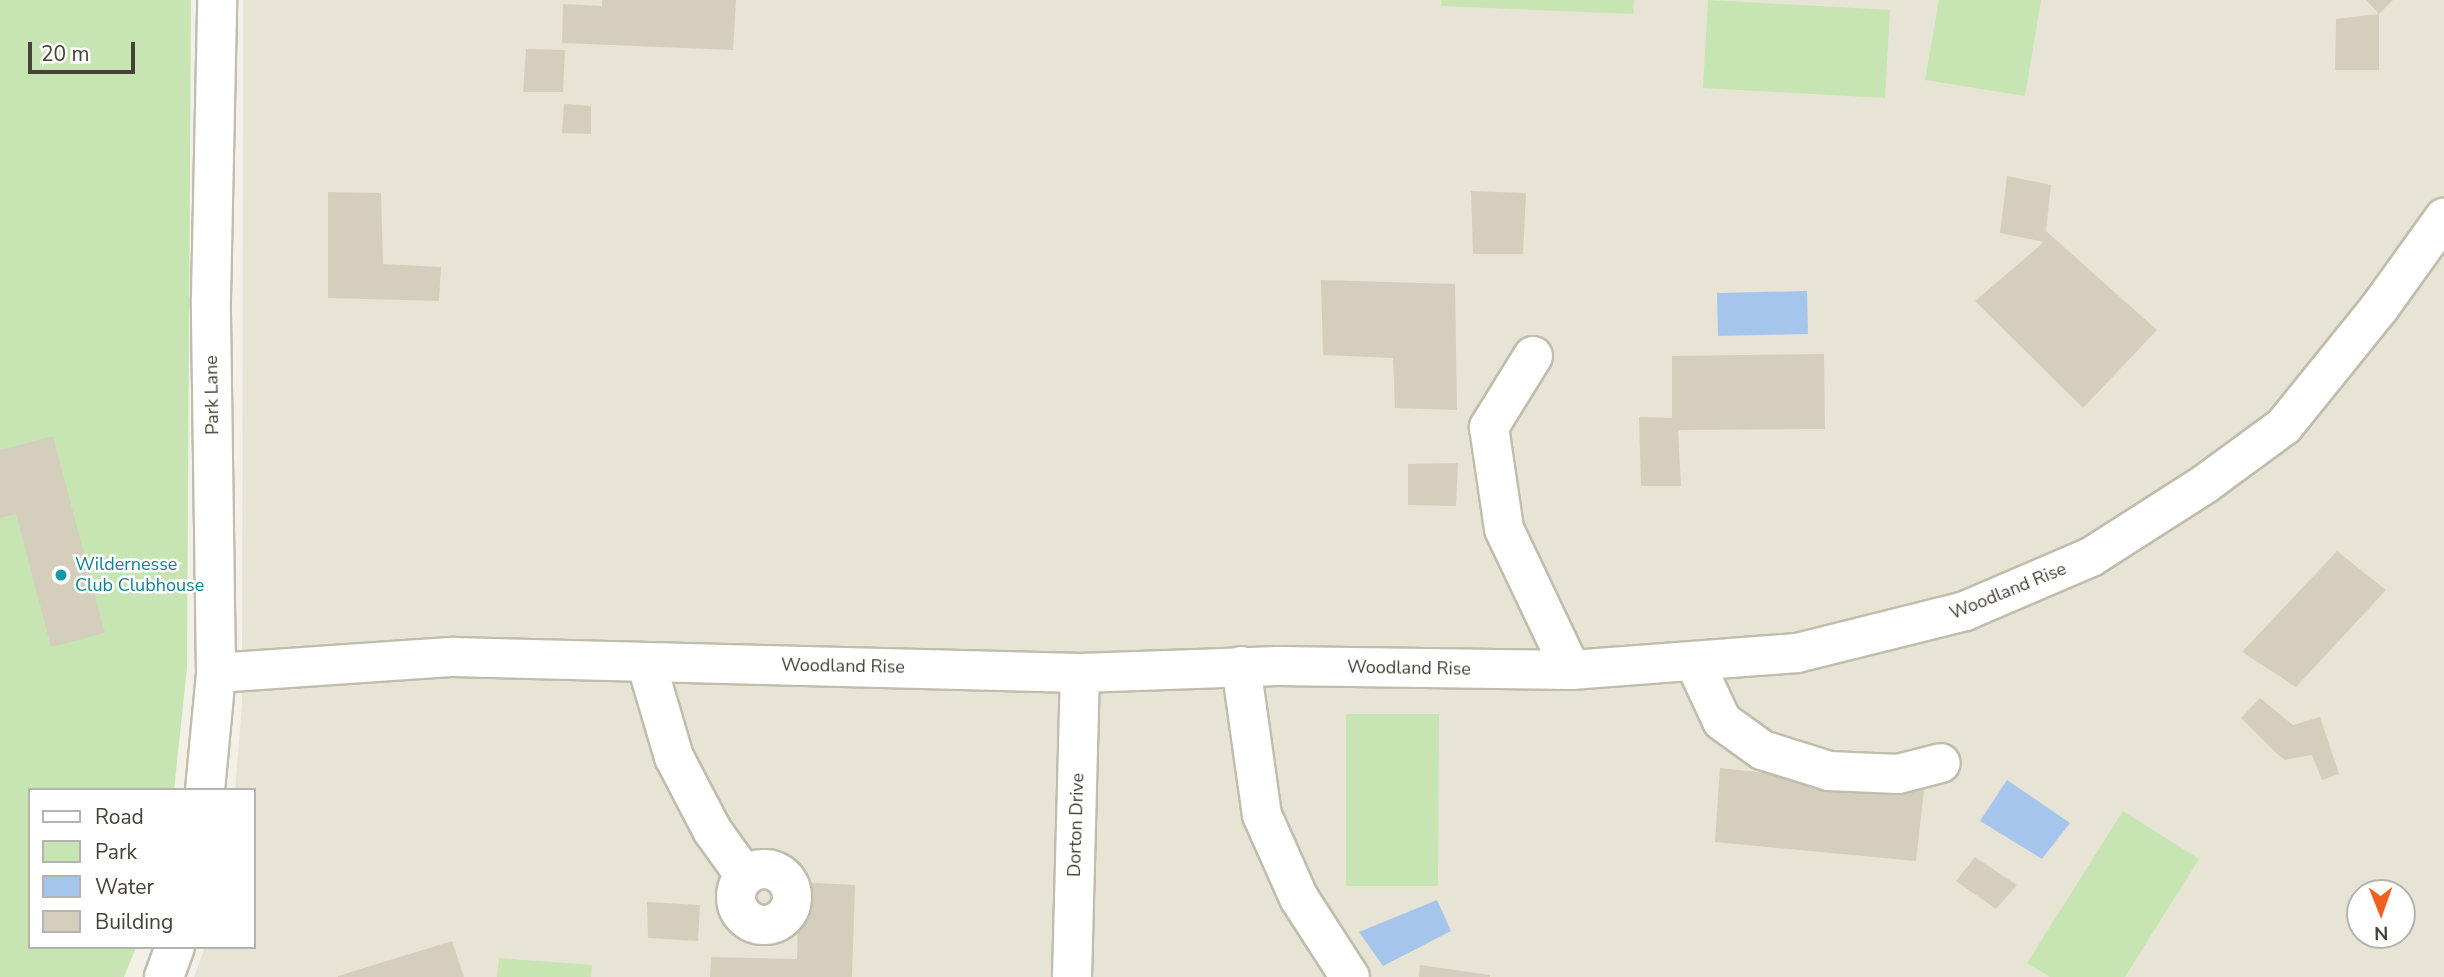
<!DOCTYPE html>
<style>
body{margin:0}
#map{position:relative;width:2444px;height:977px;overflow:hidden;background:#f3f1e7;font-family:"Nunito Sans",sans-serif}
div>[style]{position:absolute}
.residential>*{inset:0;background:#e7e4d6}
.green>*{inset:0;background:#c6e5b2}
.water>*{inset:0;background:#a6c5ed}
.building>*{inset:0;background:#d4cfbd}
.roads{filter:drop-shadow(2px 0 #c1bdad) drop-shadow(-2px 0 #c1bdad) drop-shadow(0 2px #c1bdad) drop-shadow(0 -2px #c1bdad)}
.minor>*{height:38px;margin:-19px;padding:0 19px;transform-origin:19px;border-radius:19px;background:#fff}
.minor>.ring{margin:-19px;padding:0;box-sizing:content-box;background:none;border:38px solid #fff;border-radius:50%}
.dots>*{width:19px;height:19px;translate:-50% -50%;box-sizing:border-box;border:4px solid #fff;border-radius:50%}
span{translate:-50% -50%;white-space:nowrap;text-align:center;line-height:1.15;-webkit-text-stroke:5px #fff;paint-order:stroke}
.street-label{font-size:18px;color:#464237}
.culture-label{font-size:18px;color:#0d838f}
.left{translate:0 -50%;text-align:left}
.legend{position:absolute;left:28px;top:788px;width:228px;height:161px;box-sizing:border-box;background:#fff;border:2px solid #b5b3af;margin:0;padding:9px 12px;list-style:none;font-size:21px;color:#464237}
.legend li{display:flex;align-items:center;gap:14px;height:35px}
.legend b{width:35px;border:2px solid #b5b3af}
.north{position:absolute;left:2346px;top:879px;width:70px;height:70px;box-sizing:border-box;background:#fff;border:2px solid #b5b3af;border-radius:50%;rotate:179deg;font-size:19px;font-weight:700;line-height:28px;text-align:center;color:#464237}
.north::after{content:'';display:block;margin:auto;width:24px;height:32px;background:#f06121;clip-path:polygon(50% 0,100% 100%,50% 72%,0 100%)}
.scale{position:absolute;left:28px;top:42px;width:107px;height:32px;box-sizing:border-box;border:4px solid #464237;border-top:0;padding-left:9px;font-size:21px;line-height:24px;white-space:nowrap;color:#464237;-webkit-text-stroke:5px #fff;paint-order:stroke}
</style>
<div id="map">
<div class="residential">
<i style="clip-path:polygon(evenodd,243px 0,2444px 0,2444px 977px,194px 977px,205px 947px,254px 947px,254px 790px,235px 790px,242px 706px,243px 0,2360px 893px,2402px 893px,2402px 935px,2360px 935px,2360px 893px)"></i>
</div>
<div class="green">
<i style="clip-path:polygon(0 0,191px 0,187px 668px,174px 790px,30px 790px,30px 947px,136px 947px,124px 977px,0 977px)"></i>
<i style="clip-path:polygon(1442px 0,1634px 0,1633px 14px,1441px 6px)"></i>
<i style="clip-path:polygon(1708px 0,1890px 10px,1885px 98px,1703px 88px)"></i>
<i style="clip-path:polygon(1939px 0,2041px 0,2025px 96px,1925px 80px)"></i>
<i style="clip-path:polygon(1346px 714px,1439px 714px,1438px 886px,1346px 886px)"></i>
<i style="clip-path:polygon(2123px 811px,2199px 859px,2125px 977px,2050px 977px,2027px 963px)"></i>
<i style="clip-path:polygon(499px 958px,592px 965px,591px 977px,497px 977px)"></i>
</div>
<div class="water">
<i style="clip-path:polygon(1807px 291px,1808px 334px,1718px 336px,1717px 293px)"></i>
<i style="clip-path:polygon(2007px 780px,2070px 823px,2042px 859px,1980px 821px)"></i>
<i style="clip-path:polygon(1437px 900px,1451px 931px,1383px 966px,1359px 932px)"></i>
</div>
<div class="building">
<i style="clip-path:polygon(602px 0,736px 0,733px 50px,562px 43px,563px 4px,602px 6px)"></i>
<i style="clip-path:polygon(2366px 0,2393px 0,2379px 14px)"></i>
<i style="clip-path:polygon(2379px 14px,2379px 70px,2335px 70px,2336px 19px)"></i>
<i style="clip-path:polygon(526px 49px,565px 50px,563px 92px,523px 92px)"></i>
<i style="clip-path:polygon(564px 104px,591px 106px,591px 134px,562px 133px)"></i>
<i style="clip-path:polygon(2007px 176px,2051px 185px,2046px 231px,2157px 330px,2083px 408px,1975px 301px,2044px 242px,2000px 233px)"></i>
<i style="clip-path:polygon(1471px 191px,1526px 193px,1523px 254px,1473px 254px)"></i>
<i style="clip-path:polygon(328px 192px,381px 193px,383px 264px,441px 267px,439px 301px,328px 298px)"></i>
<i style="clip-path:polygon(1321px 280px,1455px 284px,1457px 410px,1395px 408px,1393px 358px,1323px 355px)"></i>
<i style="clip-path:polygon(1824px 354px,1825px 429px,1678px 430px,1681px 486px,1641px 486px,1639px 417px,1672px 418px,1672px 356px)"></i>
<i style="clip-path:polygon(53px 436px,105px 633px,51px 647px,16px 514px,0 518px,0 450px)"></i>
<i style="clip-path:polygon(1458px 463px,1456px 506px,1408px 505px,1408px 464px)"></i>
<i style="clip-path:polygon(2337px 551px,2386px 590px,2296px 687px,2242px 652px)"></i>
<i style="clip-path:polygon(2260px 698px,2293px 725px,2320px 717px,2339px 774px,2322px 780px,2312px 755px,2285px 760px,2276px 753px,2241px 718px)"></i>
<i style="clip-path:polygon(1720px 768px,1924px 790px,1916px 861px,1715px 842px)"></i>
<i style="clip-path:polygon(1975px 857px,2017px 885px,1996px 909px,1956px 881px)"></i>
<i style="clip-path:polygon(799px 882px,855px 885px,852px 977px,710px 977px,711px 957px,797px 959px)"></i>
<i style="clip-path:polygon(647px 902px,700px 905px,698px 941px,648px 938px)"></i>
<i style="clip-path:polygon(452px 941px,464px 977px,338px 977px,338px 976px)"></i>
<i style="clip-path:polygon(1420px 965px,1490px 975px,1490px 977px,1419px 977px)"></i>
</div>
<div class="roads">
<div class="minor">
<i style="left:1533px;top:356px;width:84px;rotate:121.8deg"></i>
<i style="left:1489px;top:427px;width:103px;rotate:81.6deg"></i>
<i style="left:1504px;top:529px;width:156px;rotate:64.6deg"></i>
<i style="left:1694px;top:661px;width:66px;rotate:65deg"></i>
<i style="left:1722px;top:721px;width:49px;rotate:35.9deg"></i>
<i style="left:1762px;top:750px;width:70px;rotate:17.4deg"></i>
<i style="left:1829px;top:771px;width:69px;rotate:2.5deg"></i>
<i style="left:1898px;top:774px;width:44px;rotate:-14.3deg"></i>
<i style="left:646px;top:662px;width:99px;rotate:73.6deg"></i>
<i style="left:674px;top:757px;width:82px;rotate:62.5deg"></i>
<i style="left:712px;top:830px;width:57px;rotate:54.3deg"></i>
<i style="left:1241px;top:666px;width:150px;rotate:82deg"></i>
<i style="left:1262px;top:815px;width:91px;rotate:66deg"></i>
<i style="left:1299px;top:898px;width:94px;rotate:57.2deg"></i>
<i style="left:216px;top:673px;width:238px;rotate:-3.9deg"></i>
<i style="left:453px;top:657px;width:627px;rotate:1.46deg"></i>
<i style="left:1080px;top:673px;width:198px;rotate:-2deg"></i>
<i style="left:1278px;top:666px;width:293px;rotate:0.8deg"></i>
<i style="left:1571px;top:670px;width:227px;rotate:-4.3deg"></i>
<i style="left:1797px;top:653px;width:173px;rotate:-14deg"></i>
<i style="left:1965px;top:611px;width:137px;rotate:-23.2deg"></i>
<i style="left:2091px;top:557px;width:135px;rotate:-32.6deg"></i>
<i style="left:2205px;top:484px;width:98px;rotate:-36.3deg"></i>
<i style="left:2284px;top:426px;width:153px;rotate:-51.1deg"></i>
<i style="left:2380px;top:307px;width:110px;rotate:-54.3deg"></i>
<i style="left:205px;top:790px;width:118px;rotate:-84.6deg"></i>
<i style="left:216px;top:673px;width:375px;rotate:-90.8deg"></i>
<i style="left:211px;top:298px;width:298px;rotate:-88.8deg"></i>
<i class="ring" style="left:736px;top:869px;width:18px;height:18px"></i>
<i style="left:164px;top:977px;width:32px;rotate:-70deg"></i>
<i style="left:1072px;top:977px;width:304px;rotate:-88.5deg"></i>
</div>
</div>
<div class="dots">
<i style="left:61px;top:575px;background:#0f9aa8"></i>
</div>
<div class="street-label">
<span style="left:212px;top:395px;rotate:-91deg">Park Lane</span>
<span style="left:2008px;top:591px;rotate:-22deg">Woodland Rise</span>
<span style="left:843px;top:666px;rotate:1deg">Woodland Rise</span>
<span style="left:1409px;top:668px;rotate:1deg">Woodland Rise</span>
<span style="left:1076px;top:825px;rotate:-88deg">Dorton Drive</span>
</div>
<div class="culture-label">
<span class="left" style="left:75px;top:575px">Wildernesse<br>Club Clubhouse</span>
</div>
<ul class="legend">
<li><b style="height:9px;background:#fff"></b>Road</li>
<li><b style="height:19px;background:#c6e5b2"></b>Park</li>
<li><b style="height:19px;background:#a6c5ed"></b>Water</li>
<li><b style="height:19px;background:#d4cfbd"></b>Building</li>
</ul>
<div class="north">N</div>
<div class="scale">20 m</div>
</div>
